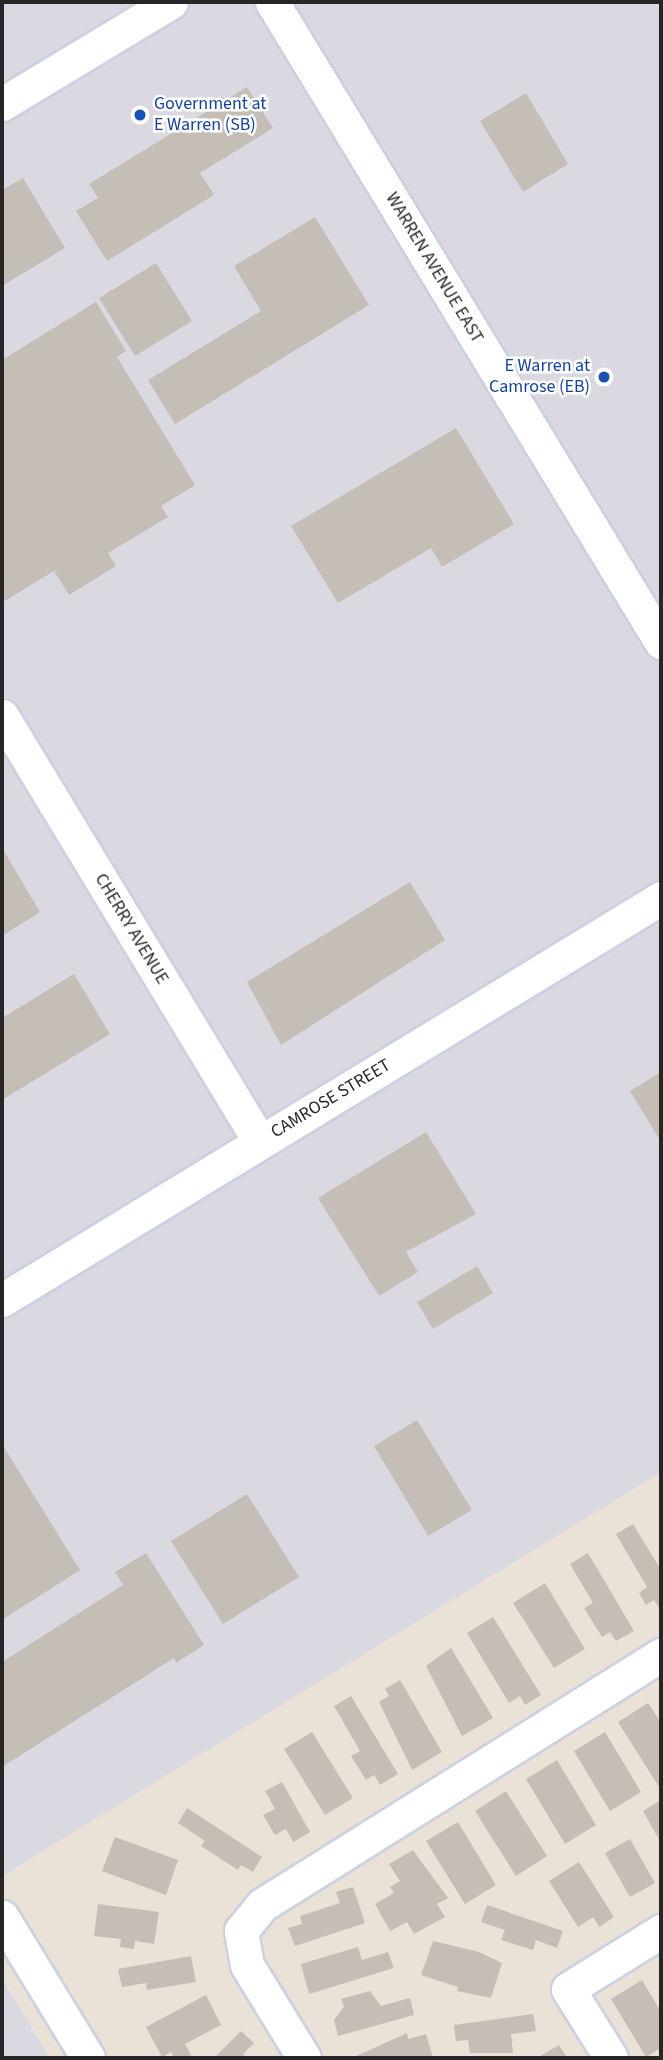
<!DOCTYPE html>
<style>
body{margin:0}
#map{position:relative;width:663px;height:2060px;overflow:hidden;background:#eae1d7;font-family:"Source Sans 3",sans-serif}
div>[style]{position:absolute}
.industrial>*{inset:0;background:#dad8e1}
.building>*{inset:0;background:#c5beb7}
.roads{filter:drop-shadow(2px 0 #ccd1e0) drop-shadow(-2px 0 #ccd1e0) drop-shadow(0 2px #ccd1e0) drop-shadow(0 -2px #ccd1e0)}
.minor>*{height:33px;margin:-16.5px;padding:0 16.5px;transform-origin:16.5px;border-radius:16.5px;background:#fff}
.dots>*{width:19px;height:19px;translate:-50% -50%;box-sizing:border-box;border:4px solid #fff;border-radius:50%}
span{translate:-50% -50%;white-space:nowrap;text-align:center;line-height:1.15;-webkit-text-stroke:5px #fff;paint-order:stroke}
.transit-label{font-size:18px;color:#164399}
.left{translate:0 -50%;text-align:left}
.right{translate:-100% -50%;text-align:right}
.street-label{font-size:18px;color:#262626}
.frame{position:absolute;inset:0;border:4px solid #262626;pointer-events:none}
</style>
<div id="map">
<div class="industrial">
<i style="clip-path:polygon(2px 2px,661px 2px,661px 1472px,2px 1876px)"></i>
<i style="clip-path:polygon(2px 1979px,50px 2058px,2px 2058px)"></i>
</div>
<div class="building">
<i style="clip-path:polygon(247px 87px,273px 128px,200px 173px,214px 195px,107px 261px,76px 211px,98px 198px,89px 184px)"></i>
<i style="clip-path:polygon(526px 93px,568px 164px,523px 192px,480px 121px)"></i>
<i style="clip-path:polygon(23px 178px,65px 248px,2px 286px,2px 190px)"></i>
<i style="clip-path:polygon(315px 217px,369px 305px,175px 424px,148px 380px,261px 311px,234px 266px)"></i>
<i style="clip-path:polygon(156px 263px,192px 321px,135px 356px,99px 298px)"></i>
<i style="clip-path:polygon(96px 302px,126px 351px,117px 357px,195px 485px,161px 506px,168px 517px,108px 553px,116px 566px,69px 595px,54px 571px,3px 602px,2px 360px)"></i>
<i style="clip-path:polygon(456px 428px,514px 524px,442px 567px,431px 548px,338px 603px,291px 526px)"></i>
<i style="clip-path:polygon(2px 848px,40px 912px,2px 936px)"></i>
<i style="clip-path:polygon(410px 882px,445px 940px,281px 1045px,247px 982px)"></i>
<i style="clip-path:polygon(74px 974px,110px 1034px,2px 1100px,2px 1018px)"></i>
<i style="clip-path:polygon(661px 1072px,661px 1142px,630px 1091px)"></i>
<i style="clip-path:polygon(426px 1132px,476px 1214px,406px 1252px,418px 1272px,379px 1296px,318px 1198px)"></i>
<i style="clip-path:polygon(477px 1266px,493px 1293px,433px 1329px,417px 1302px)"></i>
<i style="clip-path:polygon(417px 1420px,472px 1510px,428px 1536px,374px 1446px)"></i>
<i style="clip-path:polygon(2px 1444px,80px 1570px,2px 1620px)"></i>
<i style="clip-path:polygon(247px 1494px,299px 1577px,223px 1624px,171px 1541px)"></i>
<i style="clip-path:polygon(633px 1524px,661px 1570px,661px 1611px,654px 1600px,646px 1605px,639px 1593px,647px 1587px,616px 1534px)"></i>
<i style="clip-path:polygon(146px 1553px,204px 1645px,176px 1663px,174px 1658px,2px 1767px,2px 1662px,123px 1585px,115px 1572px)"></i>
<i style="clip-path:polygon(588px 1553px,634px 1631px,616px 1641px,610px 1632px,602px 1637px,584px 1608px,593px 1603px,570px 1564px)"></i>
<i style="clip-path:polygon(545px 1583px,585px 1649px,554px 1668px,513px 1603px)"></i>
<i style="clip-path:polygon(493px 1617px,541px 1695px,525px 1705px,520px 1696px,509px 1703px,467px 1633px)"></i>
<i style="clip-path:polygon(451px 1648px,493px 1718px,462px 1736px,426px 1666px)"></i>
<i style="clip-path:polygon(400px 1680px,442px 1752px,412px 1770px,379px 1702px,389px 1696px,385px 1689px)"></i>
<i style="clip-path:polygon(351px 1696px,398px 1774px,380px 1785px,374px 1775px,366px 1780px,351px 1756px,360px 1751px,334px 1706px)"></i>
<i style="clip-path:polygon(648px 1703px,661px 1723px,659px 1787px,618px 1722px)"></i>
<i style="clip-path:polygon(312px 1732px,353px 1798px,325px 1815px,284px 1749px)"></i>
<i style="clip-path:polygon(605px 1732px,641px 1792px,610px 1811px,574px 1751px)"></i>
<i style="clip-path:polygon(557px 1760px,596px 1825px,565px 1844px,526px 1779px)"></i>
<i style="clip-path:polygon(282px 1782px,310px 1832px,293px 1842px,286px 1829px,275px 1835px,263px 1815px,275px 1809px,265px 1791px)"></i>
<i style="clip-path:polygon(506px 1791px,547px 1856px,516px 1876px,475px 1811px)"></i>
<i style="clip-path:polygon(661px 1800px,661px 1843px,643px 1811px)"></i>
<i style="clip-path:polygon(187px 1808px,262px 1857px,253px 1872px,241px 1865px,238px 1870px,201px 1846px,205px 1841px,178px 1823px)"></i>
<i style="clip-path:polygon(458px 1822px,496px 1885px,465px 1904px,426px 1841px)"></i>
<i style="clip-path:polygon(115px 1837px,178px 1860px,166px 1895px,102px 1871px)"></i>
<i style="clip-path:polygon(630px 1839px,655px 1883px,630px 1897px,605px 1853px)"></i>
<i style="clip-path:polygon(413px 1850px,448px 1898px,437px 1904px,445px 1917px,414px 1934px,407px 1922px,390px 1931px,375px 1904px,394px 1893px,390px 1887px,400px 1881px,389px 1864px)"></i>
<i style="clip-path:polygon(579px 1862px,614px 1917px,599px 1927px,593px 1917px,578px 1927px,549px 1881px)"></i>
<i style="clip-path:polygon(353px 1887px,365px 1923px,295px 1946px,288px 1928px,302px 1924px,300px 1916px,340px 1903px,336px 1892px)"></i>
<i style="clip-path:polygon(98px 1904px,159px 1912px,154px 1944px,135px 1941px,134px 1949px,120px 1947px,121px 1939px,94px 1936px)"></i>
<i style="clip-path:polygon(487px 1905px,563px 1931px,557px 1948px,536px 1940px,533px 1950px,501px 1940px,505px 1930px,481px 1922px)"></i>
<i style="clip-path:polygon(433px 1941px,479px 1952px,502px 1963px,491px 1998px,457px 1991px,458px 1987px,421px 1975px)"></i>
<i style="clip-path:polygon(358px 1947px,362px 1960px,388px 1952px,394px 1968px,309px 1994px,301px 1964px)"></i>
<i style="clip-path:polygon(191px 1956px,196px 1982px,147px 1990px,146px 1983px,122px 1987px,118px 1969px)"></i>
<i style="clip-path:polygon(642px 1980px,661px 2012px,661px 2048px,646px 2057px,611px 1999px)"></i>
<i style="clip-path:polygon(370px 1991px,381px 2006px,410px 1998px,414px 2015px,338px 2036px,334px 2020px,344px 2007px,341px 1999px)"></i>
<i style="clip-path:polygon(206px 1995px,221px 2025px,185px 2044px,191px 2055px,185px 2058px,174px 2058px,171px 2052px,162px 2057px,146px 2027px)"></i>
<i style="clip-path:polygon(533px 2014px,536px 2031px,511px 2034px,513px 2053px,470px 2053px,468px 2040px,456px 2041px,454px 2025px)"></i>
<i style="clip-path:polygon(241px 2031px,254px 2043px,243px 2054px,247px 2058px,214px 2058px)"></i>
<i style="clip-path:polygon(407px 2033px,408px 2039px,426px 2034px,433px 2058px,352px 2058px)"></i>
<i style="clip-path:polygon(559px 2045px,567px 2058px,537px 2058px)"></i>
</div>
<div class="roads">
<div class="minor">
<i style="left:272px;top:2px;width:749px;rotate:58.71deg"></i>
<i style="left:2px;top:104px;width:197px;rotate:-31.1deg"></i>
<i style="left:2px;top:716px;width:498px;rotate:58.8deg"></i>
<i style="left:2px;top:1300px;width:772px;rotate:-31.38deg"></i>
<i style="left:2px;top:1917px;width:165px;rotate:58.6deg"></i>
<i style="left:304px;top:2058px;width:109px;rotate:-121.5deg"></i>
<i style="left:247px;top:1965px;width:35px;rotate:-100deg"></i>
<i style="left:241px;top:1931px;width:33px;rotate:-51deg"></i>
<i style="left:262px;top:1905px;width:471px;rotate:-32.1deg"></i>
<i style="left:611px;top:2058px;width:81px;rotate:-121.9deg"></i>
<i style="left:568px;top:1989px;width:110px;rotate:-31.9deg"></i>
</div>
</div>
<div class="dots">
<i style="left:140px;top:115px;background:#1a4fb4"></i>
<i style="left:604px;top:377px;background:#1a4fb4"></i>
</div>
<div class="transit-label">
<span class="left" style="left:154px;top:115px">Government at<br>E Warren (SB)</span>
<span class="right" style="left:590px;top:377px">E Warren at<br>Camrose (EB)</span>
</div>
<div class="street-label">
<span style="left:434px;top:268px;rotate:59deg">WARREN AVENUE EAST</span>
<span style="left:131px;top:929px;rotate:59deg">CHERRY AVENUE</span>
<span style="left:331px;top:1099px;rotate:-31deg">CAMROSE STREET</span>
</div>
<div class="frame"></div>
</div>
